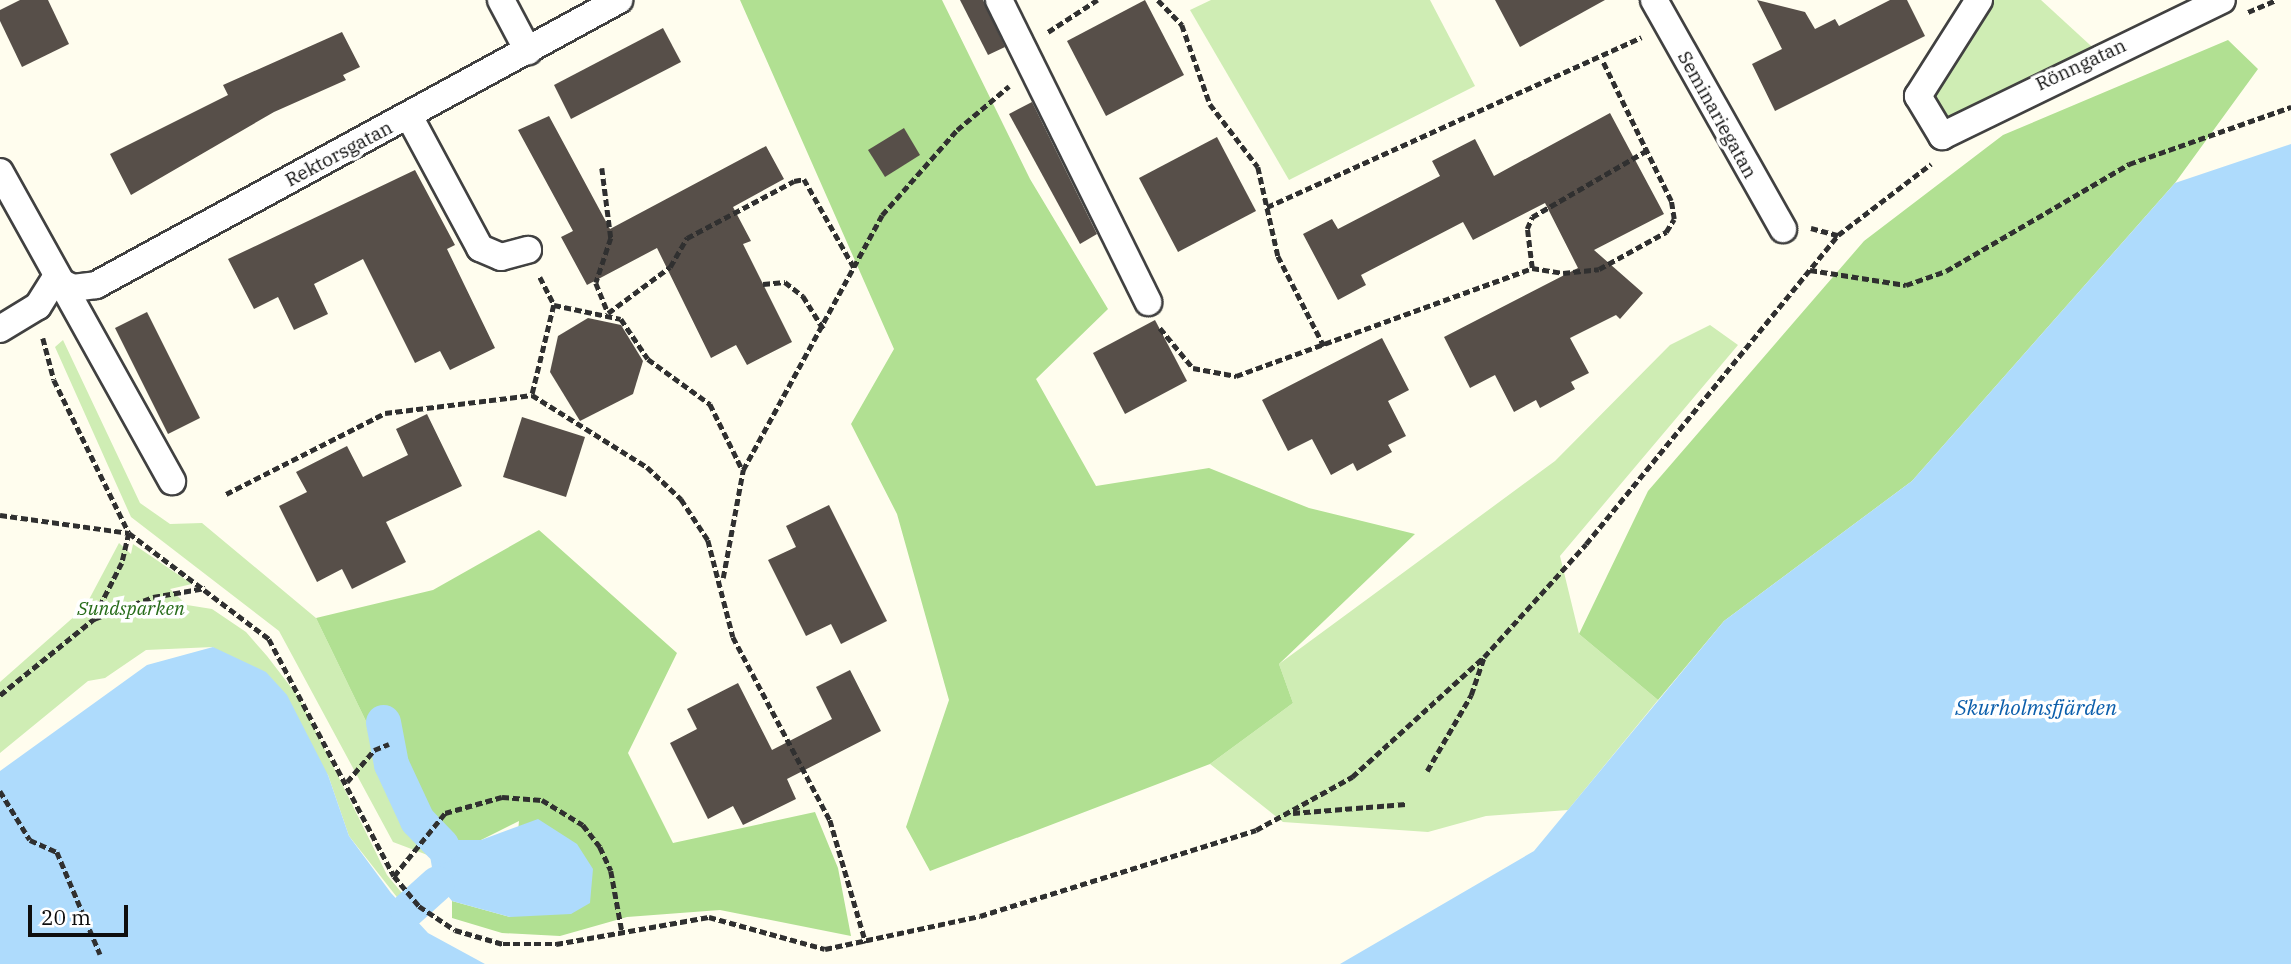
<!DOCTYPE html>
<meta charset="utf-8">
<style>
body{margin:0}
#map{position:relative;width:2291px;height:964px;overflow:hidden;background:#fffdee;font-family:"IBM Plex Serif",serif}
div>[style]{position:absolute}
.green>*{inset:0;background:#cfedb4}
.forest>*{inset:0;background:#b1e092}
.water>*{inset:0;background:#aedbfc}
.canal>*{height:35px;margin:-17.5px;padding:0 17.5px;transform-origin:17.5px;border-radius:17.5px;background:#aedbfc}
.building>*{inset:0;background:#574f49}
.path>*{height:4.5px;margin-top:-2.25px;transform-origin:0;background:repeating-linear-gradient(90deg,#303030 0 7px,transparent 0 10.5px)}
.roads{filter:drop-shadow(2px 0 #414141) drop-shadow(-2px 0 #414141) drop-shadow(0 2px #414141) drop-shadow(0 -2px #414141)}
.minor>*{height:26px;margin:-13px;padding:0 13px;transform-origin:13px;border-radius:13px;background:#fff}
span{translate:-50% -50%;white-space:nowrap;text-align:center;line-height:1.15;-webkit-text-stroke:7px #fff;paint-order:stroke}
.street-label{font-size:19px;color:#0e0e0e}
.park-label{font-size:19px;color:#256b18;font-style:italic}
.water-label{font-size:21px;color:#0b5eab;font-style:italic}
.scale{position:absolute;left:28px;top:905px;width:100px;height:32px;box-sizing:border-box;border:4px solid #0e0e0e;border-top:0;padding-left:9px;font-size:21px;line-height:24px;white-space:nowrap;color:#0e0e0e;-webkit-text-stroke:5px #fff;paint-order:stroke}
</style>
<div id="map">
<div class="green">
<i style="clip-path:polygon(1211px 0,1430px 0,1475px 86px,1289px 180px,1190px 10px)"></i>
<i style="clip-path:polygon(1982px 0,2041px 0,2102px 56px,1943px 132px,1929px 84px)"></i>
<i style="clip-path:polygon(1710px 325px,1738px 345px,1560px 556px,1579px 634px,1658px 700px,1568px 810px,1486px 816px,1428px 832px,1283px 822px,1210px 764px,1293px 703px,1279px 664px,1555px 461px,1670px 345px)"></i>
<i style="clip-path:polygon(63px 340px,140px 503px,170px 524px,202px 523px,316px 618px,411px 814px,446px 840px,430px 856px,393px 842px,279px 631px,131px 517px,55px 347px)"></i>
<i style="clip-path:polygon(119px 543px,131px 554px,133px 544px,192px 584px,170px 589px,187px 605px,212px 609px,246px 632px,267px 656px,300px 699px,387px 875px,412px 905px,407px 910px,349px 836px,328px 775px,213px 647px,146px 650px,105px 678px,88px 681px,0 753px,0 682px,85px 607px)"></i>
</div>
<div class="forest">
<i style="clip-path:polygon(740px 0,942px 0,1030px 179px,1108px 309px,1036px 379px,1096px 486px,1209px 468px,1309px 508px,1415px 534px,1279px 664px,1293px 703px,1210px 764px,930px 871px,906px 827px,949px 700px,897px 514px,851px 424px,894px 349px)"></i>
<i style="clip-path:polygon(2228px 40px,2258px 69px,2175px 183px,1912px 481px,1724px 621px,1658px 700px,1579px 634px,1648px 491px,1864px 241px,2003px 135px)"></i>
<i style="clip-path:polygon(539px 530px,677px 653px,628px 753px,673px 843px,815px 812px,838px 868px,851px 936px,720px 910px,627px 917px,560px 936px,502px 933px,452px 918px,452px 901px,510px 917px,519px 821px,481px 840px,446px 840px,411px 814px,316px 618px,433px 590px)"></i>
</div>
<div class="water">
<i style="clip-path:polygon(2291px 144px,2291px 964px,1340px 964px,1534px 851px,1724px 621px,1912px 481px,2175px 183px)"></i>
<i style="clip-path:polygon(213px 647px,266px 672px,287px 695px,328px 775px,349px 836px,391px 893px,428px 933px,485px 964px,0 964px,0 771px,147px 665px)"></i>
<i style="clip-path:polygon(538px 819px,577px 844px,593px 869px,590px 903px,571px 914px,510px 917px,452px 901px,434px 879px,430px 856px,446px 840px,481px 840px)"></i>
</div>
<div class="canal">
<i style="left:383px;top:722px;width:43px;rotate:79.2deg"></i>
<i style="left:391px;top:764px;width:62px;rotate:65.1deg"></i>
<i style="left:417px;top:820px;width:35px;rotate:46deg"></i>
<i style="left:407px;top:910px;width:40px;rotate:-42deg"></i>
</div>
<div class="building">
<i style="clip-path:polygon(20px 0,48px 0,69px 44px,22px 67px,0 21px,0 10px)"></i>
<i style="clip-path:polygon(960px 0,983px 0,1005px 47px,988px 55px)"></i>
<i style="clip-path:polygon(1145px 0,1184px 75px,1106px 116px,1067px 41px)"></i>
<i style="clip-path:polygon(1495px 0,1605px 0,1520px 47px)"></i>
<i style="clip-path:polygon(1757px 0,1805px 12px,1815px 29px,1835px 19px,1839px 26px,1890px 0,1907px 0,1925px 36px,1775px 111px,1752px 64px,1782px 49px)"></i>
<i style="clip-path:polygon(663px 28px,681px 62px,571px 119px,554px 85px)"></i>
<i style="clip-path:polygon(342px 32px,360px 67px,343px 75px,346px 80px,274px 112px,131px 195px,110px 154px,228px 95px,223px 85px)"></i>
<i style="clip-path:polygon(1032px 102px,1097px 234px,1080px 244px,1009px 114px)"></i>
<i style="clip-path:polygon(1610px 113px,1664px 214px,1594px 250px,1643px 293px,1620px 319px,1616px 315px,1570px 338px,1589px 373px,1571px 382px,1575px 389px,1540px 408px,1536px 400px,1514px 412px,1495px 375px,1470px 388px,1444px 337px,1578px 268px,1545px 203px,1473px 240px,1463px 222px,1361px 275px,1366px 285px,1338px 300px,1303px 234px,1332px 219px,1338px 229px,1440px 176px,1432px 161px,1475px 139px,1494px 176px)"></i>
<i style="clip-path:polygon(549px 116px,610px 229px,766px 146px,784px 179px,733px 207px,751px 241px,743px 244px,792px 342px,747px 365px,736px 345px,711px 358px,657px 248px,587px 285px,561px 237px,573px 231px,518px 130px)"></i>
<i style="clip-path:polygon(904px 128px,920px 155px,885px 177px,868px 150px)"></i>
<i style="clip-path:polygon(1217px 137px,1256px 211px,1178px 252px,1139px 178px)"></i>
<i style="clip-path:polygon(415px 170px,455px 245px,447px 249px,495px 348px,450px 370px,440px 351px,415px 363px,363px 259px,314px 284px,328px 314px,294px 330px,278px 297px,254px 309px,228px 259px)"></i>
<i style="clip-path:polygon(147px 312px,200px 418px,168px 434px,115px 328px)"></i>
<i style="clip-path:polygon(588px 318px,621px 325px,643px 361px,633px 394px,580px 421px,550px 372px,558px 336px)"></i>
<i style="clip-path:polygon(1155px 320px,1187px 381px,1125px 414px,1093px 353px)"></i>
<i style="clip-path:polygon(1382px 338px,1409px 390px,1388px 401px,1406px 436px,1388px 445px,1392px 452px,1357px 471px,1353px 463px,1331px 475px,1312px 439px,1288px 451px,1262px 400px)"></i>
<i style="clip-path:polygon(427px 414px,462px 486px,386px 522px,406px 562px,352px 589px,342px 569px,317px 582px,279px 506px,307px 492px,296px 472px,347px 446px,363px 477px,408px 455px,396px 429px)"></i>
<i style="clip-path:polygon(522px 417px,585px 437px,566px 497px,503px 477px)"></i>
<i style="clip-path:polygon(829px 505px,887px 621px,841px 644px,831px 624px,806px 636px,768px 560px,796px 547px,786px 526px)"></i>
<i style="clip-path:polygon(850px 670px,881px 731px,787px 779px,796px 799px,743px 825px,733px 806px,708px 819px,670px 743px,697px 729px,687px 709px,738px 683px,772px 750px,832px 719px,816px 687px)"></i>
</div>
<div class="path">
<i style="left:1158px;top:0;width:35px;rotate:46deg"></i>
<i style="left:1182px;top:25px;width:84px;rotate:70.5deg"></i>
<i style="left:1210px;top:104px;width:79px;rotate:52.7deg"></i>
<i style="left:1258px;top:167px;width:91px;rotate:77.3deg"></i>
<i style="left:1278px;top:256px;width:101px;rotate:62.9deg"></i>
<i style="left:2248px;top:12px;width:30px;rotate:-23deg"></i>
<i style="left:1048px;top:32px;width:59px;rotate:-33.1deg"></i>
<i style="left:602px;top:168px;width:71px;rotate:82.7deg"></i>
<i style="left:611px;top:238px;width:47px;rotate:108.4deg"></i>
<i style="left:596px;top:283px;width:32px;rotate:68deg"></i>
<i style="left:608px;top:313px;width:77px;rotate:-36.6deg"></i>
<i style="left:670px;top:267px;width:34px;rotate:-60deg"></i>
<i style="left:687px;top:238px;width:121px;rotate:-28deg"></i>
<i style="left:794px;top:181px;width:10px;rotate:-11deg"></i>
<i style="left:804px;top:179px;width:103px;rotate:60.5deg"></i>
<i style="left:1267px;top:207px;width:411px;rotate:-24.4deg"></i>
<i style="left:1811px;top:228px;width:28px;rotate:15deg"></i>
<i style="left:1532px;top:268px;width:39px;rotate:-97deg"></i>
<i style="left:1527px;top:229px;width:13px;rotate:-67deg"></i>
<i style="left:1532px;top:217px;width:132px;rotate:-30.1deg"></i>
<i style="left:1810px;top:270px;width:97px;rotate:8.9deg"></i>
<i style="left:1906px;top:285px;width:42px;rotate:-19.3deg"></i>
<i style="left:1946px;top:271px;width:212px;rotate:-30.3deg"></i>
<i style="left:2129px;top:164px;width:172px;rotate:-19.4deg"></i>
<i style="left:540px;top:277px;width:31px;rotate:63deg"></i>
<i style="left:554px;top:305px;width:93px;rotate:103.7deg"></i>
<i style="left:532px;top:395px;width:136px;rotate:32.1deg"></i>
<i style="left:647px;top:467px;width:47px;rotate:43.3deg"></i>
<i style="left:681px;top:499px;width:49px;rotate:56.6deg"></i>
<i style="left:708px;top:540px;width:100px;rotate:75.5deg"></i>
<i style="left:733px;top:637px;width:207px;rotate:62.1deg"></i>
<i style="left:830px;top:820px;width:128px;rotate:73.7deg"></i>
<i style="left:763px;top:284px;width:22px;rotate:-5deg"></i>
<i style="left:785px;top:282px;width:23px;rotate:38deg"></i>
<i style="left:803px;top:296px;width:40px;rotate:58deg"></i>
<i style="left:554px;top:305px;width:68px;rotate:11.8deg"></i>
<i style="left:621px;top:319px;width:48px;rotate:56deg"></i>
<i style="left:648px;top:359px;width:77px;rotate:36deg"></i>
<i style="left:710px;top:404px;width:72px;rotate:63.8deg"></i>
<i style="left:1160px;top:328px;width:52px;rotate:50.5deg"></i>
<i style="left:1193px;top:368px;width:44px;rotate:10.5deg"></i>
<i style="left:1236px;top:376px;width:315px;rotate:-20deg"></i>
<i style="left:1532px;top:268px;width:31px;rotate:9deg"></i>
<i style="left:1563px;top:273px;width:36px;rotate:-6deg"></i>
<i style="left:1599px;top:269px;width:77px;rotate:-28.9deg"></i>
<i style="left:1666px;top:232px;width:15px;rotate:-58deg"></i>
<i style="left:1674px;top:219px;width:18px;rotate:-99deg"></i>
<i style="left:1671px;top:201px;width:157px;rotate:-116.1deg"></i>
<i style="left:43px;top:338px;width:43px;rotate:75.3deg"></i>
<i style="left:54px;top:380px;width:170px;rotate:63.9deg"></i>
<i style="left:129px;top:533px;width:176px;rotate:37.1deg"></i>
<i style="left:269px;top:639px;width:268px;rotate:62.2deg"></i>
<i style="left:394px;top:876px;width:39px;rotate:50deg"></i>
<i style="left:419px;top:906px;width:43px;rotate:33.7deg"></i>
<i style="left:455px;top:930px;width:50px;rotate:16.3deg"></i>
<i style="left:503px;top:944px;width:53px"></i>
<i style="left:556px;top:944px;width:155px;rotate:-10deg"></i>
<i style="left:709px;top:917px;width:120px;rotate:15.4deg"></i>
<i style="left:825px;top:949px;width:158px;rotate:-12deg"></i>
<i style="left:980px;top:916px;width:289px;rotate:-17.3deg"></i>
<i style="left:1256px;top:830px;width:110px;rotate:-28.9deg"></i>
<i style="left:1352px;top:777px;width:178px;rotate:-42.3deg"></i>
<i style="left:1484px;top:657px;width:152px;rotate:-47.9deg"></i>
<i style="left:1586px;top:544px;width:399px;rotate:-50.8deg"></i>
<i style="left:1838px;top:235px;width:117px;rotate:-37.4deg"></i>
<i style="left:226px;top:494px;width:178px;rotate:-27deg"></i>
<i style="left:385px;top:413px;width:148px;rotate:-7deg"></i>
<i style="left:0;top:515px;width:130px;rotate:7.9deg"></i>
<i style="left:129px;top:533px;width:31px;rotate:103deg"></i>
<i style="left:122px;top:563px;width:62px;rotate:117deg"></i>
<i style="left:723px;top:578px;width:110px;rotate:-79.5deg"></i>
<i style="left:743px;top:470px;width:290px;rotate:-61.4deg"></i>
<i style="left:882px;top:215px;width:113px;rotate:-48.6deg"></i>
<i style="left:957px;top:130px;width:68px;rotate:-40.2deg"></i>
<i style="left:0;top:695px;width:121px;rotate:-39deg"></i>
<i style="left:94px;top:619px;width:63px;rotate:-20.4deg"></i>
<i style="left:153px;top:597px;width:53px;rotate:-9.8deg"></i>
<i style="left:1427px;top:771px;width:88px;rotate:-59.9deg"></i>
<i style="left:1471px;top:695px;width:40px;rotate:-71.1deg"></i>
<i style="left:347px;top:782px;width:42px;rotate:-49.8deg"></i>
<i style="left:374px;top:750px;width:16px;rotate:-22deg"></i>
<i style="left:0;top:791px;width:57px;rotate:58.5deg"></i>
<i style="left:30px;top:840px;width:30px;rotate:24deg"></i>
<i style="left:57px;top:852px;width:111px;rotate:67.1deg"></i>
<i style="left:1293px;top:813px;width:113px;rotate:-4.6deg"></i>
<i style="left:394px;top:876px;width:81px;rotate:-51deg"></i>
<i style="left:445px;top:813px;width:59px;rotate:-15.7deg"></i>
<i style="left:502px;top:797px;width:40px;rotate:4.3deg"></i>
<i style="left:542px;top:800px;width:48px;rotate:31.4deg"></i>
<i style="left:583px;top:825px;width:28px;rotate:52deg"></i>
<i style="left:600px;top:847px;width:26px;rotate:65deg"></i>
<i style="left:611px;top:871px;width:61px;rotate:79.6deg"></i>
</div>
<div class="roads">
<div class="minor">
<i style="left:501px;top:0;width:58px;rotate:62.1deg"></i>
<i style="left:999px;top:0;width:337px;rotate:63.7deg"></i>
<i style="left:1654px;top:0;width:263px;rotate:60.6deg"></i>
<i style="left:1979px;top:0;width:114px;rotate:122.4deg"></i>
<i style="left:1918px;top:96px;width:47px;rotate:59deg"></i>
<i style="left:1942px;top:136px;width:311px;rotate:-25.9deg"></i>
<i style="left:409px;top:116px;width:150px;rotate:61.7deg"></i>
<i style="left:480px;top:248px;width:23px;rotate:23deg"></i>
<i style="left:501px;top:257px;width:28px;rotate:-15deg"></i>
<i style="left:0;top:172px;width:354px;rotate:60.9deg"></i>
<i style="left:55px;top:279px;width:20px;rotate:27deg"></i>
<i style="left:73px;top:288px;width:23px;rotate:-7deg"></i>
<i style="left:96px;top:285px;width:596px;rotate:-28.59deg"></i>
<i style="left:0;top:329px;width:44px;rotate:-31.2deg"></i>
<i style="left:38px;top:306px;width:32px;rotate:-58deg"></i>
</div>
</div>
<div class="street-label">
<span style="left:2081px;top:65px;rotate:-25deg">Rönngatan</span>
<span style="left:1717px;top:115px;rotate:61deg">Seminariegatan</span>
<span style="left:339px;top:154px;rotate:-28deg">Rektorsgatan</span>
</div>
<div class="park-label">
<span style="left:131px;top:609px">Sundsparken</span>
</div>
<div class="water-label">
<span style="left:2036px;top:707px">Skurholmsfjärden</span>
</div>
<div class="scale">20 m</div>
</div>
